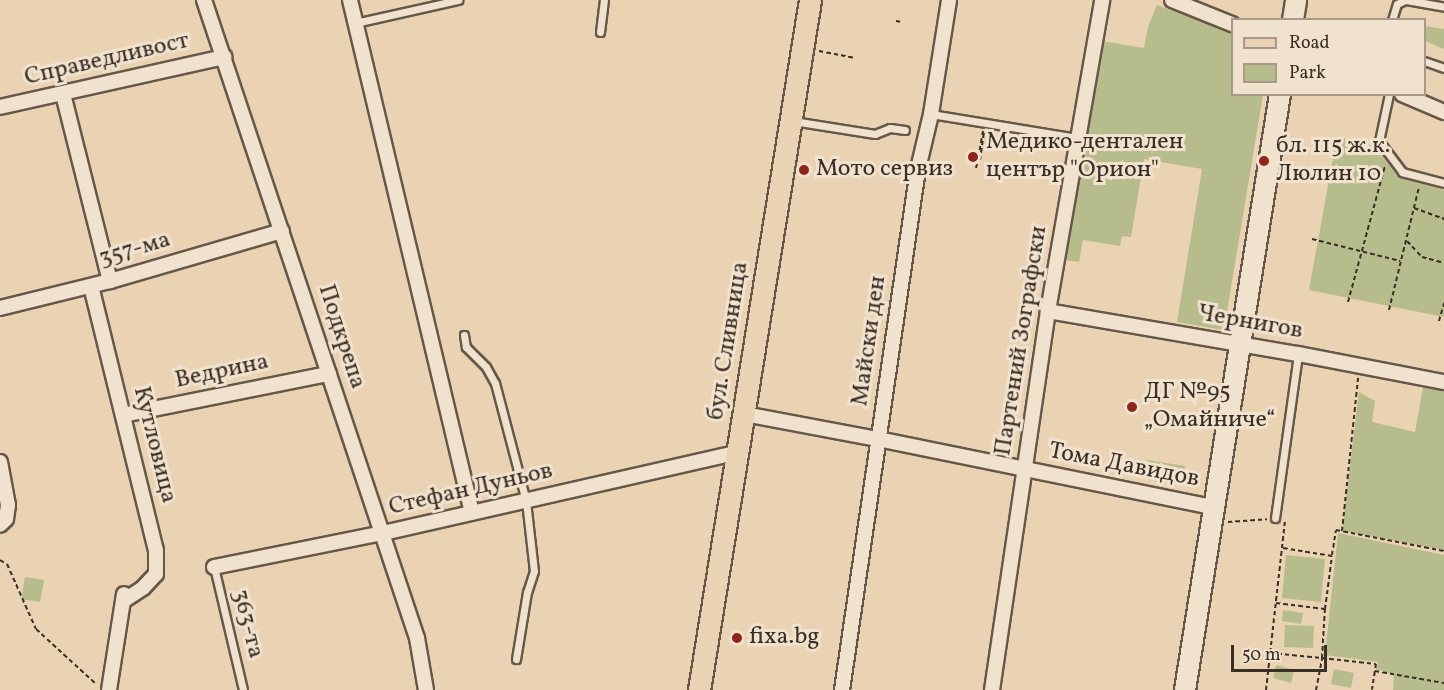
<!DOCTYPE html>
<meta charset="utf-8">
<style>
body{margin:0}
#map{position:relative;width:1444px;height:690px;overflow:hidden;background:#e9d3b3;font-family:Vollkorn,serif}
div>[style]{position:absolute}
.green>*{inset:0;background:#b7bc8c}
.path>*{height:2px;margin-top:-1px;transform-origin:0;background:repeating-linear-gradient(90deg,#3a2f26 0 4.5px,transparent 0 7.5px)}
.roads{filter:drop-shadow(2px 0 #665849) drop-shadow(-2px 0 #665849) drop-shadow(0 2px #665849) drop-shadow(0 -2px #665849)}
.lane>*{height:7px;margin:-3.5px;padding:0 3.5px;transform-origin:3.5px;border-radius:3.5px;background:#f1e2ce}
.street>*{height:14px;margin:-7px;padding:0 7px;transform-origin:7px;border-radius:7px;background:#f1e2ce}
.secondary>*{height:20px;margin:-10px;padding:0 10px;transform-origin:10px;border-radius:10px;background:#f1e2ce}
.primary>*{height:21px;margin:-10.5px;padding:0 10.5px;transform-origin:10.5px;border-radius:10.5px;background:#e9d3b3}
.dots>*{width:16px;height:16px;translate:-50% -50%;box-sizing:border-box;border:3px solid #f1e2ce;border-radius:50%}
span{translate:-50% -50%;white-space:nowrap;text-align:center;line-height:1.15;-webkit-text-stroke:6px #f1e2ce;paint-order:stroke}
.street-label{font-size:24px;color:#3a2f26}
.poi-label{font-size:24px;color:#3a2f26}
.left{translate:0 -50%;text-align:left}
.legend{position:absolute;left:1231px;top:18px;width:195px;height:78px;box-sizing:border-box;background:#f1e2ce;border:2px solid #a89a8b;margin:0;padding:8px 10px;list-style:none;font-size:18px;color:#3a2f26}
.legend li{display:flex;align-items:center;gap:12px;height:30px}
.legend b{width:30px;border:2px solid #a89a8b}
.scale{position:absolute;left:1231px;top:645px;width:96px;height:27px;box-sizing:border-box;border:3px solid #3a2f26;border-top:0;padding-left:8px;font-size:18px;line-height:21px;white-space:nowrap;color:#3a2f26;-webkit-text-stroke:4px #f1e2ce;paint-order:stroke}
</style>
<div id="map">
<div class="green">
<i style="clip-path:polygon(1157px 5px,1232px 33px,1232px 94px,1263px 95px,1224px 330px,1177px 322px,1202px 169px,1144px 159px,1131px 237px,1122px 236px,1120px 246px,1083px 240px,1079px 262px,1066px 260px,1102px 41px,1144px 48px,1148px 27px)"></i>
<i style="clip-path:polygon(1425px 26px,1444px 29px,1444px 49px,1425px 41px)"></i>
<i style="clip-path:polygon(1337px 136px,1374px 146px,1398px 177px,1444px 190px,1444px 317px,1309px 290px)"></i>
<i style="clip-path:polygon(1423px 387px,1444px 390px,1444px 550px,1342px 531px,1359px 392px,1375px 401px,1372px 422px,1415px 432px)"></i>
<i style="clip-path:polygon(1147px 460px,1185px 466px,1182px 485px,1144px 479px)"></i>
<i style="clip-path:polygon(1338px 533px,1444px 555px,1444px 690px,1393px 690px,1394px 675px,1377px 669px,1378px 662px,1325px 655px)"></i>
<i style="clip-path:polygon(1286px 555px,1325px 559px,1321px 602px,1282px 598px)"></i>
<i style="clip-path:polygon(25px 577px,44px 580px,40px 602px,21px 599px)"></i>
<i style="clip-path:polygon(1283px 610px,1303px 613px,1301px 624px,1282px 621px)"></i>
<i style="clip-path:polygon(1285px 625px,1314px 626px,1313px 648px,1284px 647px)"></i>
<i style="clip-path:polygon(1276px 665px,1294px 670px,1291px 683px,1273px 678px)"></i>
<i style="clip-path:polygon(1334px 669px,1354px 673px,1351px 688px,1331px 684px)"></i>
</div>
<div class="path">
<i style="left:896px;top:21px;width:6px;rotate:9deg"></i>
<i style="left:819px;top:51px;width:37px;rotate:11deg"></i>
<i style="left:983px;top:131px;width:29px;rotate:100deg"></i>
<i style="left:978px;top:160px;width:2px"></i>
<i style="left:980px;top:160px;width:28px;rotate:-82deg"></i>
<i style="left:976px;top:168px;width:8px;rotate:-76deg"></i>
<i style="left:1414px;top:208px;width:32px;rotate:20deg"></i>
<i style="left:1312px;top:239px;width:91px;rotate:14deg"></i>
<i style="left:1407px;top:241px;width:22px;rotate:47deg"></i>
<i style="left:1422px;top:257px;width:23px;rotate:15deg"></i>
<i style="left:1348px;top:302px;width:141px;rotate:-74.8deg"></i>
<i style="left:1389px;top:310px;width:127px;rotate:-76.3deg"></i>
<i style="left:1439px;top:321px;width:19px;rotate:-74deg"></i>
<i style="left:1228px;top:522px;width:39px;rotate:-4deg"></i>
<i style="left:1342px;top:531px;width:154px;rotate:-84deg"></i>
<i style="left:1332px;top:555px;width:25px;rotate:-81deg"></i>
<i style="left:1336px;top:530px;width:110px;rotate:11deg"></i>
<i style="left:0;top:560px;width:8px;rotate:30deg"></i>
<i style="left:7px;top:564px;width:71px;rotate:66deg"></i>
<i style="left:36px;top:629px;width:81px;rotate:42.5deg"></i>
<i style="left:1276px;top:603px;width:49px;rotate:7deg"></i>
<i style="left:1325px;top:609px;width:53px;rotate:-82.5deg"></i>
<i style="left:1332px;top:556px;width:50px;rotate:-170.7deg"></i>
<i style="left:1270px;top:653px;width:52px;rotate:5.5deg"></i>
<i style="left:1322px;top:658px;width:50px;rotate:-86.6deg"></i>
<i style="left:1375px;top:671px;width:70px;rotate:9.9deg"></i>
<i style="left:1266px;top:690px;width:170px;rotate:-83.6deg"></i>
<i style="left:1316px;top:690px;width:33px;rotate:-79deg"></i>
<i style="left:1322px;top:658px;width:54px;rotate:6.3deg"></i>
<i style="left:1376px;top:664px;width:26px;rotate:99deg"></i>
</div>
<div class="roads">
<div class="lane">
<i style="left:1406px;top:0;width:39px;rotate:10deg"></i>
<i style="left:1392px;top:20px;width:17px;rotate:-73deg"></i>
<i style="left:1397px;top:4px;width:9px;rotate:-27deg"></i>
<i style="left:355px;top:23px;width:106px;rotate:-12.6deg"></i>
<i style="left:600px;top:32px;width:32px;rotate:-83deg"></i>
<i style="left:1424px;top:61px;width:21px;rotate:19deg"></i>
<i style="left:1389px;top:94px;width:48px;rotate:102deg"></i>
<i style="left:1379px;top:141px;width:39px;rotate:53deg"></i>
<i style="left:1402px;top:172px;width:43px;rotate:14.7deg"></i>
<i style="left:931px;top:114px;width:148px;rotate:9.3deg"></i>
<i style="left:793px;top:121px;width:83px;rotate:9deg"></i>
<i style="left:875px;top:134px;width:16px;rotate:-22deg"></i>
<i style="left:890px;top:128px;width:15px;rotate:8deg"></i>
<i style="left:464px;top:335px;width:12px;rotate:81deg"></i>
<i style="left:466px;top:347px;width:28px;rotate:45deg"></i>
<i style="left:486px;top:367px;width:18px;rotate:61deg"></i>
<i style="left:495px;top:383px;width:122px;rotate:75.3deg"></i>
<i style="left:526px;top:501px;width:70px;rotate:83.5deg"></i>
<i style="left:534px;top:571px;width:22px;rotate:108deg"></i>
<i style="left:527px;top:592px;width:68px;rotate:99.3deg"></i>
<i style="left:1275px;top:518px;width:166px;rotate:-82deg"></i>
<i style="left:214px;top:567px;width:126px;rotate:76.7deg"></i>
</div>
<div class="street">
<i style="left:204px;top:0;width:673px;rotate:71.54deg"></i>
<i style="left:417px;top:638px;width:53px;rotate:80.2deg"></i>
<i style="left:350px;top:0;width:527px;rotate:76.62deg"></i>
<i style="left:1172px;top:0;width:65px;rotate:21.8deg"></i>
<i style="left:63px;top:94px;width:193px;rotate:75.9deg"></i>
<i style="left:1402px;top:94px;width:46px;rotate:23.2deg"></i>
<i style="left:0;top:107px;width:230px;rotate:-12.6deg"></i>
<i style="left:91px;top:286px;width:272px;rotate:76.2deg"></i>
<i style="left:156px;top:550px;width:24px;rotate:90deg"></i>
<i style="left:156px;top:574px;width:19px;rotate:133deg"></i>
<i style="left:143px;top:588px;width:24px;rotate:147deg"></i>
<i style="left:0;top:308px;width:113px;rotate:-13.8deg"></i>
<i style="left:110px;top:281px;width:179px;rotate:-16.2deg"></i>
<i style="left:1048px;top:311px;width:254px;rotate:9.8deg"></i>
<i style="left:1298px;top:354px;width:149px;rotate:10.9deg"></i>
<i style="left:744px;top:414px;width:136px;rotate:10.6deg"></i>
<i style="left:878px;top:439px;width:342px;rotate:11.5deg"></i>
<i style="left:123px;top:415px;width:210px;rotate:-11.3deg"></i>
<i style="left:0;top:462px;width:44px;rotate:79.5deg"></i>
<i style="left:8px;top:505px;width:14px;rotate:98deg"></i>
<i style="left:6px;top:519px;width:8px;rotate:135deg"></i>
<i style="left:214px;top:567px;width:172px;rotate:-11.4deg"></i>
<i style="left:383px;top:533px;width:362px;rotate:-12.8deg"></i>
<i style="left:109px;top:690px;width:97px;rotate:-81.1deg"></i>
<i style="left:842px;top:690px;width:527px;rotate:-81.7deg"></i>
<i style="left:918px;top:169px;width:57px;rotate:-76.7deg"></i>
<i style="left:931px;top:114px;width:115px;rotate:-81deg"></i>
<i style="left:992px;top:690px;width:383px;rotate:-81.6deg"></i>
<i style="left:1048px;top:311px;width:316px;rotate:-80.1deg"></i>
</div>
<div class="secondary">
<i style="left:1293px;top:20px;width:20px;rotate:-81deg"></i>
<i style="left:1185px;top:690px;width:604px;rotate:-80.94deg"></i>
</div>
<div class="primary">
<i style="left:699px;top:690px;width:699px;rotate:-80.86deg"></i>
</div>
</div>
<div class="dots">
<i style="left:973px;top:157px;background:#8f2418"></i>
<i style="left:1264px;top:161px;background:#8f2418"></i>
<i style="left:804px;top:170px;background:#8f2418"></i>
<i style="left:1132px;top:407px;background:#8f2418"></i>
<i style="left:737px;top:638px;background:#8f2418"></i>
</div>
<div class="street-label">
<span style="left:107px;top:60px;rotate:-13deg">Справедливост</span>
<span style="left:135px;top:250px;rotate:-16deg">357-ма</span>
<span style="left:1250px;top:323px;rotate:10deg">Чернигов</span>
<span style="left:341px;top:337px;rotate:72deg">Подкрепа</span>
<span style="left:729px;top:341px;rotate:-81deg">бул. Сливница</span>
<span style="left:870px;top:341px;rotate:-82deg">Майски ден</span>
<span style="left:1022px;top:341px;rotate:-81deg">Партений Зографски</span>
<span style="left:222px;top:372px;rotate:-12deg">Ведрина</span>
<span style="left:154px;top:445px;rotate:76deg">Кутловица</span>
<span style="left:1124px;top:466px;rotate:11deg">Тома Давидов</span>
<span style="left:471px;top:490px;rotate:-13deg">Стефан Дуньов</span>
<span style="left:247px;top:624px;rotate:76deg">363-та</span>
</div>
<div class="poi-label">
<span class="left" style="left:986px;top:157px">Медико-дентален<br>център "Орион"</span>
<span class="left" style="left:1276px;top:161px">бл. 115 ж.к.<br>Люлин 10</span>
<span class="left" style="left:816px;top:170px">Мото сервиз</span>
<span class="left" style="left:1144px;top:407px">ДГ №95<br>„Омайниче“</span>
<span class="left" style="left:749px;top:638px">fixa.bg</span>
</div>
<ul class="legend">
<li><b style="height:8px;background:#e9d3b3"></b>Road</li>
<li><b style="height:16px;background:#b7bc8c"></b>Park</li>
</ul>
<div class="scale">50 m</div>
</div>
